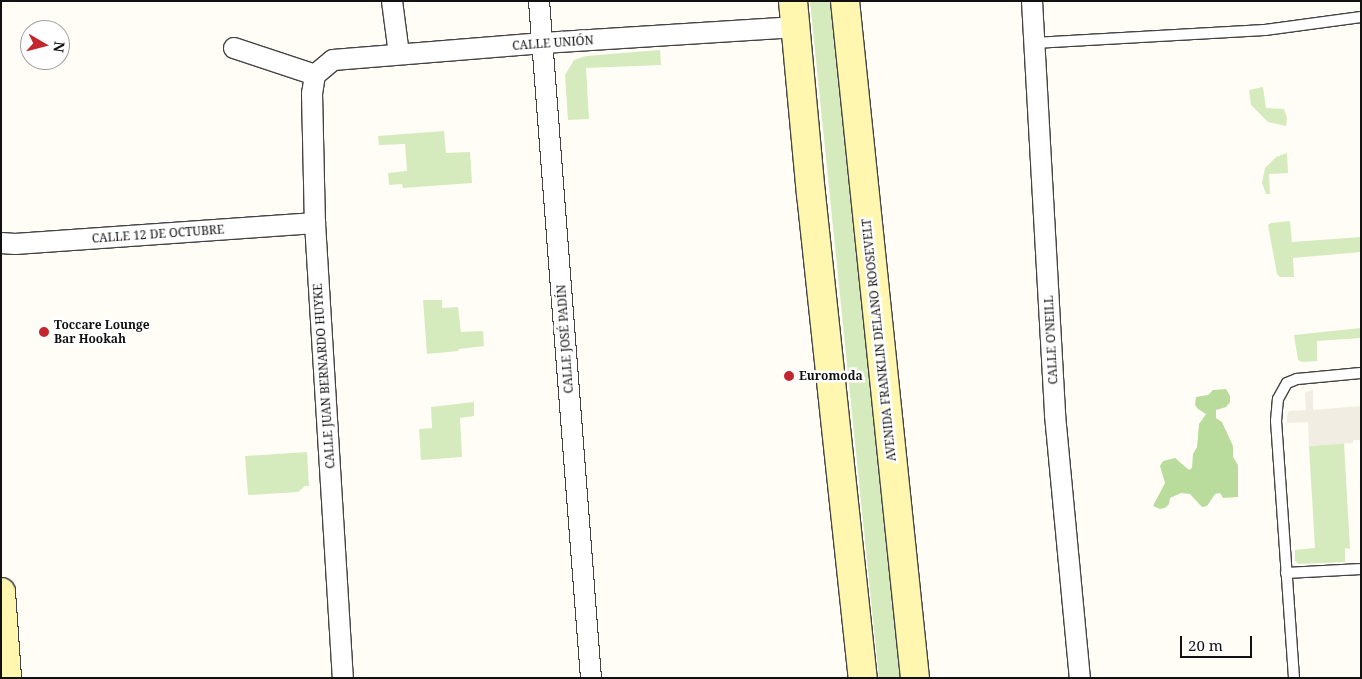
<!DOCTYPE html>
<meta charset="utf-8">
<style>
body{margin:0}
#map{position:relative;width:1362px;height:679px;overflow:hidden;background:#fffdf5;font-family:"Noto Serif",serif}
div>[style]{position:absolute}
.green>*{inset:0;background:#d5ebbd}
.forest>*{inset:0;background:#b9dc9c}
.plaza>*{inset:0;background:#f1ede2}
.roads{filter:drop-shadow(1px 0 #444) drop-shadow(-1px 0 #444) drop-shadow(0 1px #444) drop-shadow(0 -1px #444)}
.lane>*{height:10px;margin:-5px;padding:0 5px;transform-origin:5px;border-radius:5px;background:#fff}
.street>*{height:20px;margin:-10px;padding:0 10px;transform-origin:10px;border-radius:10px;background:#fff}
.secondary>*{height:28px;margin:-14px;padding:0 14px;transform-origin:14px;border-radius:14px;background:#fff6b0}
.dots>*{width:14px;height:14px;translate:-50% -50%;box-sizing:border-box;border:2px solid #fff;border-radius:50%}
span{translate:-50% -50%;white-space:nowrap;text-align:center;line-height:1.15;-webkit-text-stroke:5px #fff;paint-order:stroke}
.street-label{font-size:12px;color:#111}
.poi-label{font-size:12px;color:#111;font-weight:700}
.left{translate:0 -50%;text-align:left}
.frame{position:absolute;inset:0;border:2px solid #111;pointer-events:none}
.north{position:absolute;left:20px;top:20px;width:50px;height:50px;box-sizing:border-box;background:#fff;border:1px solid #a0a0a0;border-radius:50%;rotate:98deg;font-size:14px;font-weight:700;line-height:20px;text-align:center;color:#111}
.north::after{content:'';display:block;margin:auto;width:18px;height:22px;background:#c4262e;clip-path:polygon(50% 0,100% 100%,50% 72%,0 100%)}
.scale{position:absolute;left:1180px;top:636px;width:72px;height:22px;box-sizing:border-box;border:2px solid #111;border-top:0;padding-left:6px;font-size:15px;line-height:18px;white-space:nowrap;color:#111;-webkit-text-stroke:4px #fff;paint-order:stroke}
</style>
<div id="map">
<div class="green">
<i style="clip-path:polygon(810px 1px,832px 1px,902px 678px,879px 678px)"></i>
<i style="clip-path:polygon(660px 50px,661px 65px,586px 68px,589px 119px,568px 120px,565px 75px,574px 60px,586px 56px)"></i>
<i style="clip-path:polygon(1263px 87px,1266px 108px,1284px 109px,1287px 118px,1286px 126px,1268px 122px,1251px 105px,1249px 90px)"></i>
<i style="clip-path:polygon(444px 131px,446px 153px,470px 152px,472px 183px,403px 188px,402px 184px,389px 185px,388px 173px,407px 171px,405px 144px,379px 145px,378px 136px)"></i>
<i style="clip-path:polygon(1287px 153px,1288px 173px,1269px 174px,1270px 194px,1266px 194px,1262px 183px,1265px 168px,1276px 157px)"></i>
<i style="clip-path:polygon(1290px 221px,1292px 242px,1361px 237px,1361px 252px,1293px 258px,1294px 277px,1280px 277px,1277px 274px,1268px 225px,1271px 223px)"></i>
<i style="clip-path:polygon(423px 300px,442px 300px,442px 308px,458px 307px,461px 332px,483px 331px,484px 346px,459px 349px,458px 351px,427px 354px)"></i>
<i style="clip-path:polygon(1361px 328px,1361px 338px,1317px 341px,1317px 361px,1302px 362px,1298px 360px,1294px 335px)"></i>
<i style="clip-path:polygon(474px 402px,474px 416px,460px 418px,462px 457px,421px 460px,419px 429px,432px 428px,431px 407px)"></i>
<i style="clip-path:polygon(1344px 443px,1350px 549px,1345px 548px,1345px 562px,1299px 564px,1295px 561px,1295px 550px,1315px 548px,1309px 446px)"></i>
<i style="clip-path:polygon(307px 452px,309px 486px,305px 486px,298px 492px,248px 495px,245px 456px)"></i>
</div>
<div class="forest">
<i style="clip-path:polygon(1226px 389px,1230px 396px,1230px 402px,1226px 407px,1216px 410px,1216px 418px,1222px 422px,1233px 446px,1233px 457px,1238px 465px,1238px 497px,1223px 498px,1220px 493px,1215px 494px,1207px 506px,1202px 507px,1190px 494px,1181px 493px,1170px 498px,1169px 504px,1165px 508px,1160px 509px,1153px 506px,1165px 483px,1160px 466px,1163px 461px,1175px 458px,1189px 470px,1192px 468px,1193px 454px,1197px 447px,1199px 424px,1206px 414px,1198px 409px,1195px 405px,1196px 397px,1208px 395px,1213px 390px)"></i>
</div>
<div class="plaza">
<i style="clip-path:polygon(1313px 390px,1313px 410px,1361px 406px,1361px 440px,1353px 440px,1353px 443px,1309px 446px,1308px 422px,1287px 423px,1287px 416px,1289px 411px,1306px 410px,1305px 393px)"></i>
</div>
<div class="roads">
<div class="lane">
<i style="left:1034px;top:43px;width:231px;rotate:-3.2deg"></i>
<i style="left:1265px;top:30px;width:97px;rotate:-7.7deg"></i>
<i style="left:1286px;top:573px;width:75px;rotate:-3.1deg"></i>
<i style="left:1294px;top:678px;width:258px;rotate:-94deg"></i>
<i style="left:1276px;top:421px;width:22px;rotate:-85deg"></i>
<i style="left:1278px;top:399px;width:18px;rotate:-61deg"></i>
<i style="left:1287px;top:383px;width:11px;rotate:-22deg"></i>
<i style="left:1297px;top:379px;width:64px;rotate:-5.4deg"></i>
</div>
<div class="street">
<i style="left:392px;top:1px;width:53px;rotate:82.5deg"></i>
<i style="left:539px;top:1px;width:679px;rotate:85.61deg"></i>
<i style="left:1032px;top:1px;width:415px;rotate:86.8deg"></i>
<i style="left:1055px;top:415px;width:264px;rotate:84.6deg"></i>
<i style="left:234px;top:48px;width:85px;rotate:18.4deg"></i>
<i style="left:315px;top:75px;width:18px;rotate:99deg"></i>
<i style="left:312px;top:93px;width:130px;rotate:88.7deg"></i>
<i style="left:315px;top:223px;width:456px;rotate:86.5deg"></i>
<i style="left:315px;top:75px;width:23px;rotate:-40deg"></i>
<i style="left:333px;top:60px;width:211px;rotate:-4.6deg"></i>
<i style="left:543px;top:43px;width:254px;rotate:-3.6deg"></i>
<i style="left:1px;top:243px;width:14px;rotate:4deg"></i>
<i style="left:15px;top:244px;width:301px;rotate:-4deg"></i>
</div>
<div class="secondary">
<i style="left:793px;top:1px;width:194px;rotate:84.7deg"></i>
<i style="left:811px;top:194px;width:487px;rotate:83.9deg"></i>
<i style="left:845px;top:1px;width:681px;rotate:84.1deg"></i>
<i style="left:1px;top:592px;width:86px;rotate:86deg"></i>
</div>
</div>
<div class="dots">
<i style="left:44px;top:332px;background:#c4262e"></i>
<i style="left:789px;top:376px;background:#c4262e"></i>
</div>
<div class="street-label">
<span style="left:553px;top:43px;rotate:-4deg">CALLE UNIÓN</span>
<span style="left:158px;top:234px;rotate:-4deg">CALLE 12 DE OCTUBRE</span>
<span style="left:565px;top:339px;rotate:-94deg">CALLE JOSÉ PADÍN</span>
<span style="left:879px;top:340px;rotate:-96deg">AVENIDA FRANKLIN DELANO ROOSEVELT</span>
<span style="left:1051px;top:340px;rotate:-93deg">CALLE O'NEILL</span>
<span style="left:324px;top:376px;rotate:-94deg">CALLE JUAN BERNARDO HUYKE</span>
</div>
<div class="poi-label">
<span class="left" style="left:54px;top:332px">Toccare Lounge<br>Bar Hookah</span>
<span class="left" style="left:799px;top:376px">Euromoda</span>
</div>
<div class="frame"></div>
<div class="north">N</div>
<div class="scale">20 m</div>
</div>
